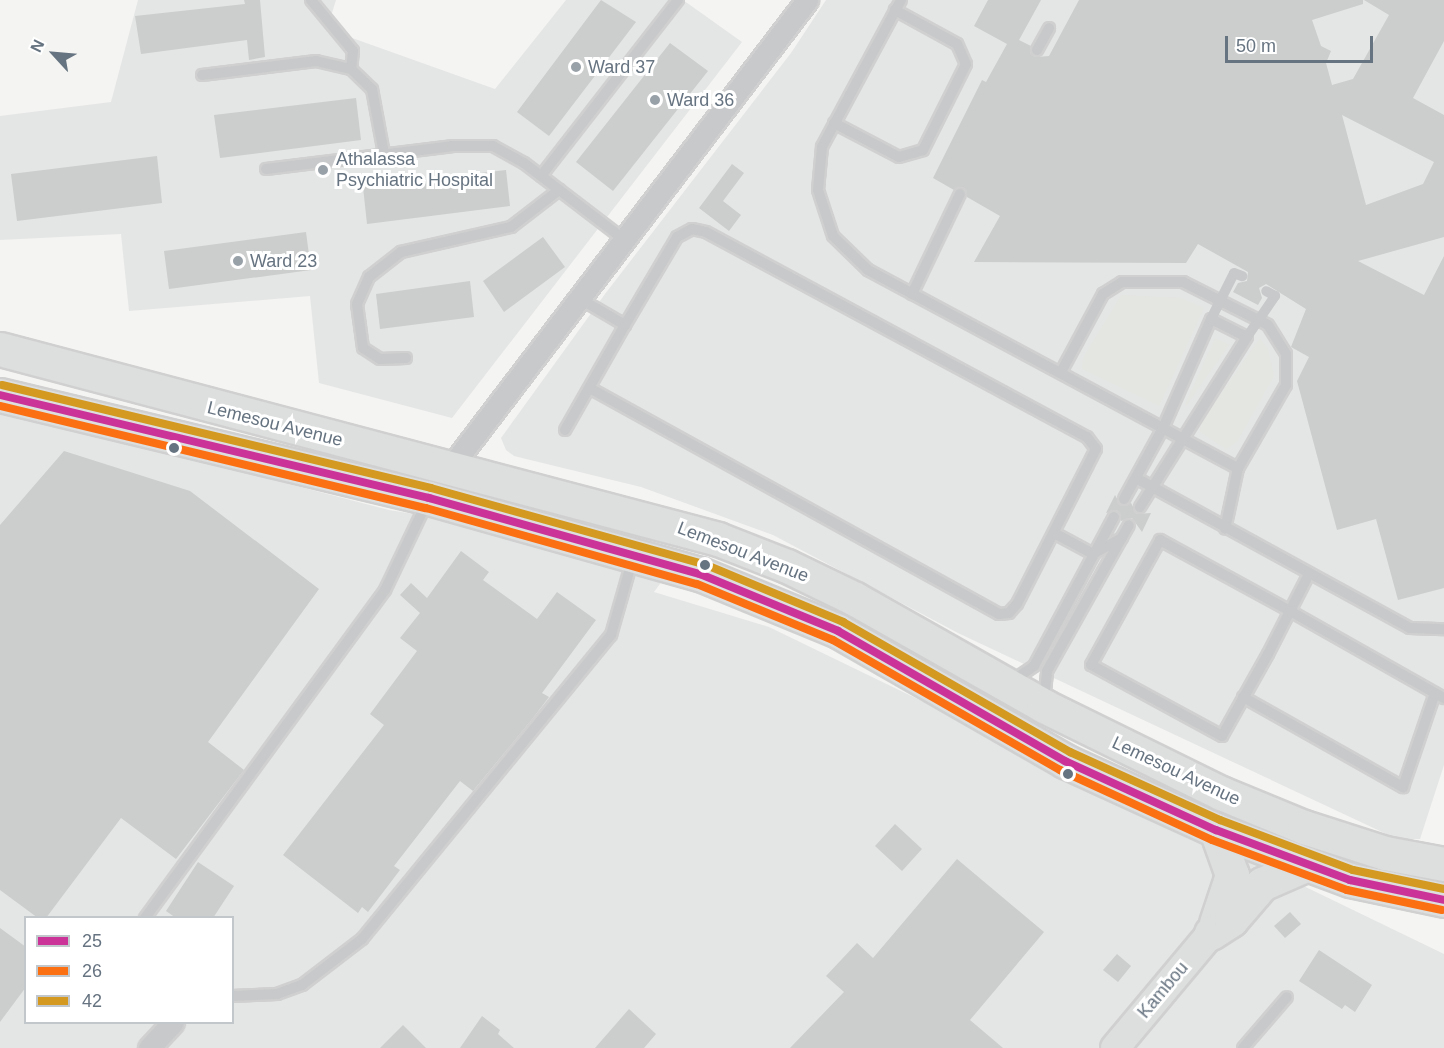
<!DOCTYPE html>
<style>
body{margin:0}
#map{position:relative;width:1444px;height:1048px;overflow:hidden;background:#f4f4f2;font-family:Arial,sans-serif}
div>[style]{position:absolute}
.built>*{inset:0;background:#e4e5e5}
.green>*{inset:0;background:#e4e6e1}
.building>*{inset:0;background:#cccdcd}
.roads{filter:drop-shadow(2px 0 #d0d0d0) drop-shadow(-2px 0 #d0d0d0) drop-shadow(0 2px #d0d0d0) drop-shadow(0 -2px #d0d0d0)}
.lane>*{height:10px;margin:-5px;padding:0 5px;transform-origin:5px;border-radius:5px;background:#c8c9ca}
.street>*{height:21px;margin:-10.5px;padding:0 10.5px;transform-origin:10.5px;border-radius:10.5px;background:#c8c9ca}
.secondary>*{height:28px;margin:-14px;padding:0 14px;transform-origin:14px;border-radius:14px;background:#dddede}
.primary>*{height:33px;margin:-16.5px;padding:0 16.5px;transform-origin:16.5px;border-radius:16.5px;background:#dddede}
.lane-bridge>*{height:10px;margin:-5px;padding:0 5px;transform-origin:5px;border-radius:5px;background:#c8c9ca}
.bus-1>*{height:8px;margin:-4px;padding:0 4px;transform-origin:4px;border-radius:4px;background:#c39}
.bus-2>*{height:8px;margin:-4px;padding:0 4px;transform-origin:4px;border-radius:4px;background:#fb7012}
.bus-3>*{height:8px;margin:-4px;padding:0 4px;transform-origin:4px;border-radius:4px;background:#d39920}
.dots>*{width:16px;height:16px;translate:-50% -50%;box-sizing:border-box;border:3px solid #fff;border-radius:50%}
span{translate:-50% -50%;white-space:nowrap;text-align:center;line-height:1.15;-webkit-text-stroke:6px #fff;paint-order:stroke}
.poi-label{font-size:18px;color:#667380}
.left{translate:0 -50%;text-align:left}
.street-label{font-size:18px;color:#667380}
.legend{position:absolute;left:24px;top:916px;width:210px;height:108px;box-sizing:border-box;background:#fff;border:2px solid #c2c7cc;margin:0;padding:8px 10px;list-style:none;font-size:18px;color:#667380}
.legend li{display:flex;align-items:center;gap:12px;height:30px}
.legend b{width:30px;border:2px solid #c2c7cc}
.north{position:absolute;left:24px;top:24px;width:60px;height:60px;-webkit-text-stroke:4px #fff;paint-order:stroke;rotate:296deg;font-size:16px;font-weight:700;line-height:24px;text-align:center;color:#667380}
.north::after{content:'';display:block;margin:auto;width:21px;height:27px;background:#667380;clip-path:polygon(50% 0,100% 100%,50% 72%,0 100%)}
.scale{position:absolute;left:1225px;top:36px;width:148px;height:27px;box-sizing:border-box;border:3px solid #667380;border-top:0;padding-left:8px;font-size:18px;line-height:21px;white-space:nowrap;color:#667380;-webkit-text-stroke:4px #fff;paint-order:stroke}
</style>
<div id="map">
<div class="built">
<i style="clip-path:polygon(138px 0,336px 0,327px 29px,495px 89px,566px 0,683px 0,742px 42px,452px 418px,319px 383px,310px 296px,129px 311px,121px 234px,0 240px,0 116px,111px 102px)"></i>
<i style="clip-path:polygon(826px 0,1444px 0,1444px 765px,1420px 839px,1397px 839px,958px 633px,773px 535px,641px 487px,514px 456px,506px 450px,501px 438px,605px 294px,791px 53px)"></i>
<i style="clip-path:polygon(evenodd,0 409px,389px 510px,531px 533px,668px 573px,654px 592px,769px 627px,1444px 954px,1444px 1048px,0 1048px,0 409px,26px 918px,232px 918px,232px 1022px,26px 1022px,26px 918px)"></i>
</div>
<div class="green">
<i style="clip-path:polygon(1121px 295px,1181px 298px,1204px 308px,1159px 406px,1082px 369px,1083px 358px)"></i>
<i style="clip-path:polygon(1215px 338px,1229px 345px,1186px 406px,1185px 405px)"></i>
<i style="clip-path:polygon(1260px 338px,1268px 349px,1274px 376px,1237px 442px,1226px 449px,1200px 432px,1201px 422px)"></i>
</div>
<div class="building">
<i style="clip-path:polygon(244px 0,260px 0,265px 57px,249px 60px,247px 40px,141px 54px,135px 16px,245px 4px)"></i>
<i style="clip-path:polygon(601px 0,636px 22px,549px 136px,517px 112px)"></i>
<i style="clip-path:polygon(evenodd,988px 0,1041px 0,1019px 40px,1031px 46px,1030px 53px,1037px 57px,1049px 56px,1079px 0,1363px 0,1363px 4px,1312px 20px,1321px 46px,1331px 51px,1326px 63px,1332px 85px,1353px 79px,1389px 15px,1364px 0,1444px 0,1444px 41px,1413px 98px,1444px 115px,1444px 237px,1358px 261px,1424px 295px,1444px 256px,1444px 588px,1398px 600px,1376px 519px,1337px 530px,1297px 381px,1309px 357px,1291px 347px,1306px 309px,1266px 284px,1259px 288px,1262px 298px,1258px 305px,1233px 292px,1238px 283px,1247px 281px,1248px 272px,1198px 244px,1186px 263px,974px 262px,1000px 216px,967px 197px,964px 188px,954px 190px,933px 178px,982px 80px,986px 82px,1007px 44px,974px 26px,988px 0,1342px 115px,1434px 162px,1423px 184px,1366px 205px,1342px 115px)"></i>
<i style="clip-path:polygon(670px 43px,708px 71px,613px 191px,576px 162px)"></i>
<i style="clip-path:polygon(356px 98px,361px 140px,220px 158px,214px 115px)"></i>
<i style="clip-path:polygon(157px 156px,162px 203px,17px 221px,11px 174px)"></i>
<i style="clip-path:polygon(732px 164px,744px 173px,723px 201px,741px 215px,729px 231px,699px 208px)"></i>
<i style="clip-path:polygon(506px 170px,510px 206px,367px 224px,363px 187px)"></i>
<i style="clip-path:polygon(306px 232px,311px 270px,169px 289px,164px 251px)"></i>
<i style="clip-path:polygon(543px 237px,565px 267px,504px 312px,483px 281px)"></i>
<i style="clip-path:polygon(470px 281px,474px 317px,380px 329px,376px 294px)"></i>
<i style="clip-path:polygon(64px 451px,190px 491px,319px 589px,208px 742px,244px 770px,176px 859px,121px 818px,46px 918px,38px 918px,0 890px,0 525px)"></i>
<i style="clip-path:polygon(1115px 495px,1121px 506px,1131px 503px,1137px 514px,1151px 513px,1142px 532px,1132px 518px,1121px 521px,1117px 510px,1106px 513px)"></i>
<i style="clip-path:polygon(461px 551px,489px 572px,483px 580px,537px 619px,557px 592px,596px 620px,542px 693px,549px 697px,533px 718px,473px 791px,460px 781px,394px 866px,400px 870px,368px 912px,362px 907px,358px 913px,283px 855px,384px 725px,370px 714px,417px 651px,400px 638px,420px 613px,400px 595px,411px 583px,427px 598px)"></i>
<i style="clip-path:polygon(895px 824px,922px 849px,902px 871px,875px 846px)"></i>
<i style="clip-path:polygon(957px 859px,1044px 932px,970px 1020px,1003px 1048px,790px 1048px,844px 992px,826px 976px,857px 943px,873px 958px)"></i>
<i style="clip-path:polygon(198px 862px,234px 886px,213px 918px,176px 918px,166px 911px)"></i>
<i style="clip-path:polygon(1290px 912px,1301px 924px,1285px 938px,1274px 926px)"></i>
<i style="clip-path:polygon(0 928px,26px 947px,26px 987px,0 1022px)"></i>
<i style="clip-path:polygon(1319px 950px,1372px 985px,1355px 1012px,1345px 1005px,1342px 1009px,1299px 981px)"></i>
<i style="clip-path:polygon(1117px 954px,1131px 966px,1118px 982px,1103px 970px)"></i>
<i style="clip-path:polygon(629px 1009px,656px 1034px,644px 1048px,595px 1048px)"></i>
<i style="clip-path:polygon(482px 1016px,500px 1030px,498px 1034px,514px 1048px,460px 1048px)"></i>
<i style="clip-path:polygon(403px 1025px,426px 1048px,380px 1048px)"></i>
</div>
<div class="roads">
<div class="lane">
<i style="left:311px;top:0;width:66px;rotate:50.5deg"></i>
<i style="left:353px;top:51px;width:18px;rotate:96deg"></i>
<i style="left:901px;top:0;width:167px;rotate:118.3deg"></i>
<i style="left:822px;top:147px;width:43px;rotate:95.3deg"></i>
<i style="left:818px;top:190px;width:48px;rotate:71.9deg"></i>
<i style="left:833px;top:236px;width:49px;rotate:44.2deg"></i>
<i style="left:868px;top:270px;width:420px;rotate:28.2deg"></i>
<i style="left:1037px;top:50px;width:25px;rotate:-61deg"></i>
<i style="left:202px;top:75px;width:115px;rotate:-7deg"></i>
<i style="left:316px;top:61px;width:36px;rotate:13deg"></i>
<i style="left:351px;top:69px;width:29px;rotate:44deg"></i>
<i style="left:372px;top:89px;width:66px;rotate:79.5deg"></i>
<i style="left:834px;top:123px;width:73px;rotate:27.6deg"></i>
<i style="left:899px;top:157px;width:25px;rotate:-16deg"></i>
<i style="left:923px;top:150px;width:96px;rotate:-63.4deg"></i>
<i style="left:966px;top:64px;width:22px;rotate:-114deg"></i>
<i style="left:957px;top:44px;width:71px;rotate:-151.3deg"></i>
<i style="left:266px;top:169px;width:187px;rotate:-7deg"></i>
<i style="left:452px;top:146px;width:41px"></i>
<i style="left:493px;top:146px;width:35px;rotate:29deg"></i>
<i style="left:524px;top:163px;width:128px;rotate:37.4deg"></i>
<i style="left:541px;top:176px;width:223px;rotate:-52.1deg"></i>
<i style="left:912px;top:294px;width:111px;rotate:-64.4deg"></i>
<i style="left:582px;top:300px;width:50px;rotate:30.2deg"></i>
<i style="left:406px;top:358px;width:26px;rotate:178deg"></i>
<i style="left:380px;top:359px;width:20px;rotate:-147deg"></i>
<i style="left:363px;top:348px;width:44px;rotate:-97.8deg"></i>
<i style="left:357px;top:304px;width:30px;rotate:-66deg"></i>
<i style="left:369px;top:277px;width:41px;rotate:-38deg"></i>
<i style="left:401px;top:252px;width:113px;rotate:-12.8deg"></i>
<i style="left:511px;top:227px;width:61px;rotate:-37.6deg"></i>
<i style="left:1061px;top:372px;width:89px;rotate:-61.7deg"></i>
<i style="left:1103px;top:294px;width:22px;rotate:-32deg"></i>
<i style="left:1122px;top:282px;width:61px"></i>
<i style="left:1183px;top:282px;width:95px;rotate:26.8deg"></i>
<i style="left:1268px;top:325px;width:34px;rotate:58deg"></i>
<i style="left:1286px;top:354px;width:31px;rotate:90deg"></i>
<i style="left:1286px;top:385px;width:96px;rotate:120deg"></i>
<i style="left:1238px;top:468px;width:62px;rotate:102deg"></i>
<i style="left:565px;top:430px;width:121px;rotate:-60.3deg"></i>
<i style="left:625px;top:325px;width:102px;rotate:-59.4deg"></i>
<i style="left:677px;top:237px;width:17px;rotate:-28deg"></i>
<i style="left:692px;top:229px;width:14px;rotate:12deg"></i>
<i style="left:706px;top:232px;width:433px;rotate:28.3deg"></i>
<i style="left:1087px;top:437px;width:15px;rotate:53deg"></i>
<i style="left:1096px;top:449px;width:174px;rotate:117deg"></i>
<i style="left:1017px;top:604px;width:12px;rotate:132deg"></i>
<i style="left:1009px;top:613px;width:10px;rotate:174deg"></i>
<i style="left:999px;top:614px;width:468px;rotate:-151.1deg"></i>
<i style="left:1136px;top:478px;width:312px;rotate:28.7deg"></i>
<i style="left:1410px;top:628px;width:34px;rotate:2deg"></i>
<i style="left:1124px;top:499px;width:81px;rotate:-61.2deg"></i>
<i style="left:1163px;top:428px;width:119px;rotate:-66.2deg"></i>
<i style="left:1211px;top:319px;width:40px;rotate:26.6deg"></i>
<i style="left:1247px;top:337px;width:201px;rotate:122.2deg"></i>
<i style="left:1054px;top:533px;width:44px;rotate:28.3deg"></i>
<i style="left:1093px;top:554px;width:33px;rotate:-29deg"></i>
<i style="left:1309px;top:574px;width:42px;rotate:117.2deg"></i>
<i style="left:1290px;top:611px;width:48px;rotate:117.1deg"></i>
<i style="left:1268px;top:654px;width:94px;rotate:119.3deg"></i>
<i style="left:1222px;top:736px;width:149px;rotate:-151.5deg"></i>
<i style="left:1091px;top:665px;width:143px;rotate:-61.1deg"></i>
<i style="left:1160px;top:540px;width:148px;rotate:28.6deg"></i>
<i style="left:1290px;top:611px;width:177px;rotate:29.5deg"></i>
<i style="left:1012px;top:681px;width:27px;rotate:-34deg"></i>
<i style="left:1034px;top:666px;width:169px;rotate:-61.8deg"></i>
<i style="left:1243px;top:697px;width:184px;rotate:29.4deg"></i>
<i style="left:1403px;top:787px;width:99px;rotate:-71.2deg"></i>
<i style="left:1044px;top:701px;width:30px;rotate:-84deg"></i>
<i style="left:1047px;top:671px;width:167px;rotate:-60.7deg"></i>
<i style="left:145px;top:918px;width:406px;rotate:-53.8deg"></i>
<i style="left:385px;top:590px;width:98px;rotate:-64.5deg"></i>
<i style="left:232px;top:996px;width:45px;rotate:-2.5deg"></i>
<i style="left:277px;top:994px;width:27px;rotate:-20deg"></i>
<i style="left:302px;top:985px;width:76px;rotate:-37.5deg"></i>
<i style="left:362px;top:939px;width:393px;rotate:-50.7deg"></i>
<i style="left:611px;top:635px;width:80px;rotate:-74.1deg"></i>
<i style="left:1243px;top:1048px;width:67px;rotate:-49.2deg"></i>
</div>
<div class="street">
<i style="left:450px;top:468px;width:589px;rotate:-52.66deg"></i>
<i style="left:149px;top:1048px;width:35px;rotate:-47deg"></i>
</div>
<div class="secondary">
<i style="left:1115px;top:1048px;width:150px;rotate:-50.1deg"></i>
</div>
<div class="primary">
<i style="left:0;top:349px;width:743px;rotate:14.82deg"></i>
<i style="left:718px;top:539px;width:74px;rotate:21.4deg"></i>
<i style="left:787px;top:566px;width:76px;rotate:25.9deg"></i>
<i style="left:855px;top:599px;width:217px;rotate:29.5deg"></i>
<i style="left:1044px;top:706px;width:197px;rotate:26.2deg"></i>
<i style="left:1221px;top:793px;width:90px;rotate:22.3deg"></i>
<i style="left:1304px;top:827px;width:85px;rotate:17.8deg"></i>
<i style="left:1385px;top:853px;width:60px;rotate:10.6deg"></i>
<i style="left:0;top:395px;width:441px;rotate:13.5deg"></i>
<i style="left:429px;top:498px;width:281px;rotate:15.7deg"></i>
<i style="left:700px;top:574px;width:149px;rotate:22.4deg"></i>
<i style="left:838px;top:631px;width:262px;rotate:29.8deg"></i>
<i style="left:1065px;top:761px;width:166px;rotate:24.6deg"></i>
<i style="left:1216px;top:830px;width:143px;rotate:20.5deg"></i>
<i style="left:1350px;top:880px;width:96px;rotate:12deg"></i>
<i style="left:1216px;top:923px;width:51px;rotate:-71.6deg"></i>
<i style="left:1232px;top:875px;width:48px;rotate:-109.6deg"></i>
<i style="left:1211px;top:933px;width:24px;rotate:-33deg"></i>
<i style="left:1231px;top:920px;width:48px;rotate:-49.3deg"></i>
<i style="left:1262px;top:884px;width:47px;rotate:-23.8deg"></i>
</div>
</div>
<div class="lane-bridge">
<i style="left:1211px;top:319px;width:51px;rotate:-63.4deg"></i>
<i style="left:1234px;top:273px;width:9px;rotate:21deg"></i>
<i style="left:1247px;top:337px;width:50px;rotate:-55.7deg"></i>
<i style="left:1275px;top:296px;width:10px;rotate:-151deg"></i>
</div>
<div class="bus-1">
<i style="left:0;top:395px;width:441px;rotate:13.5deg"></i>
<i style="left:429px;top:498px;width:281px;rotate:15.7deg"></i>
<i style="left:700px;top:574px;width:149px;rotate:22.4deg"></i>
<i style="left:838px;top:631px;width:262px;rotate:29.8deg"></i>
<i style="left:1065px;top:761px;width:166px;rotate:24.6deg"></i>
<i style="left:1216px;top:830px;width:143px;rotate:20.5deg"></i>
<i style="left:1350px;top:880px;width:96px;rotate:12deg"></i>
</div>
<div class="bus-2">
<i style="left:0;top:406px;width:438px;rotate:13.5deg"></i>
<i style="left:426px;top:508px;width:281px;rotate:15.7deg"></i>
<i style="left:697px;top:584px;width:147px;rotate:22.4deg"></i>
<i style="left:833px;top:640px;width:262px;rotate:29.8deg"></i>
<i style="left:1060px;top:770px;width:167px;rotate:24.7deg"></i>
<i style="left:1212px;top:840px;width:144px;rotate:20.3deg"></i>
<i style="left:1347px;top:890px;width:97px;rotate:11.9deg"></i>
</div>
<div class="bus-3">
<i style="left:2px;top:385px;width:441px;rotate:13.5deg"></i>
<i style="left:431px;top:488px;width:283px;rotate:15.6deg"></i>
<i style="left:704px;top:564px;width:151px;rotate:22.6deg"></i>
<i style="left:843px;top:622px;width:262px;rotate:29.8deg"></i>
<i style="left:1070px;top:752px;width:165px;rotate:24.4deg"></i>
<i style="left:1220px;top:820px;width:142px;rotate:20.6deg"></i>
<i style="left:1353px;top:870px;width:93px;rotate:11.8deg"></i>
</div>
<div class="dots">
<i style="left:576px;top:67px;background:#98a0a8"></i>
<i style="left:655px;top:100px;background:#98a0a8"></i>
<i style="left:323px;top:170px;background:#98a0a8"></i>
<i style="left:238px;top:261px;background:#98a0a8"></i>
<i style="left:174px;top:448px;background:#667380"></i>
<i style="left:705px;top:565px;background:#667380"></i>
<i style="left:1068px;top:774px;background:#667380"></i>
</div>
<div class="poi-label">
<span class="left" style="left:588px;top:67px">Ward 37</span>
<span class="left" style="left:667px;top:100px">Ward 36</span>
<span class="left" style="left:336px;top:170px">Athalassa<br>Psychiatric Hospital</span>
<span class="left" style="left:250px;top:261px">Ward 23</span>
</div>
<div class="street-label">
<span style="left:275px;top:424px;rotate:14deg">Lemesou Avenue</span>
<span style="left:743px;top:552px;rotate:21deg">Lemesou Avenue</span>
<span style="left:1176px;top:771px;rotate:25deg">Lemesou Avenue</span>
<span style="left:1163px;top:990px;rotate:-50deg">Kambou</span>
</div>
<ul class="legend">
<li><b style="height:8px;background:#c39"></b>25</li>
<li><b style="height:8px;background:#fb7012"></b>26</li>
<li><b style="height:8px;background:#d39920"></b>42</li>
</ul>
<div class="north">N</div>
<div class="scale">50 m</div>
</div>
